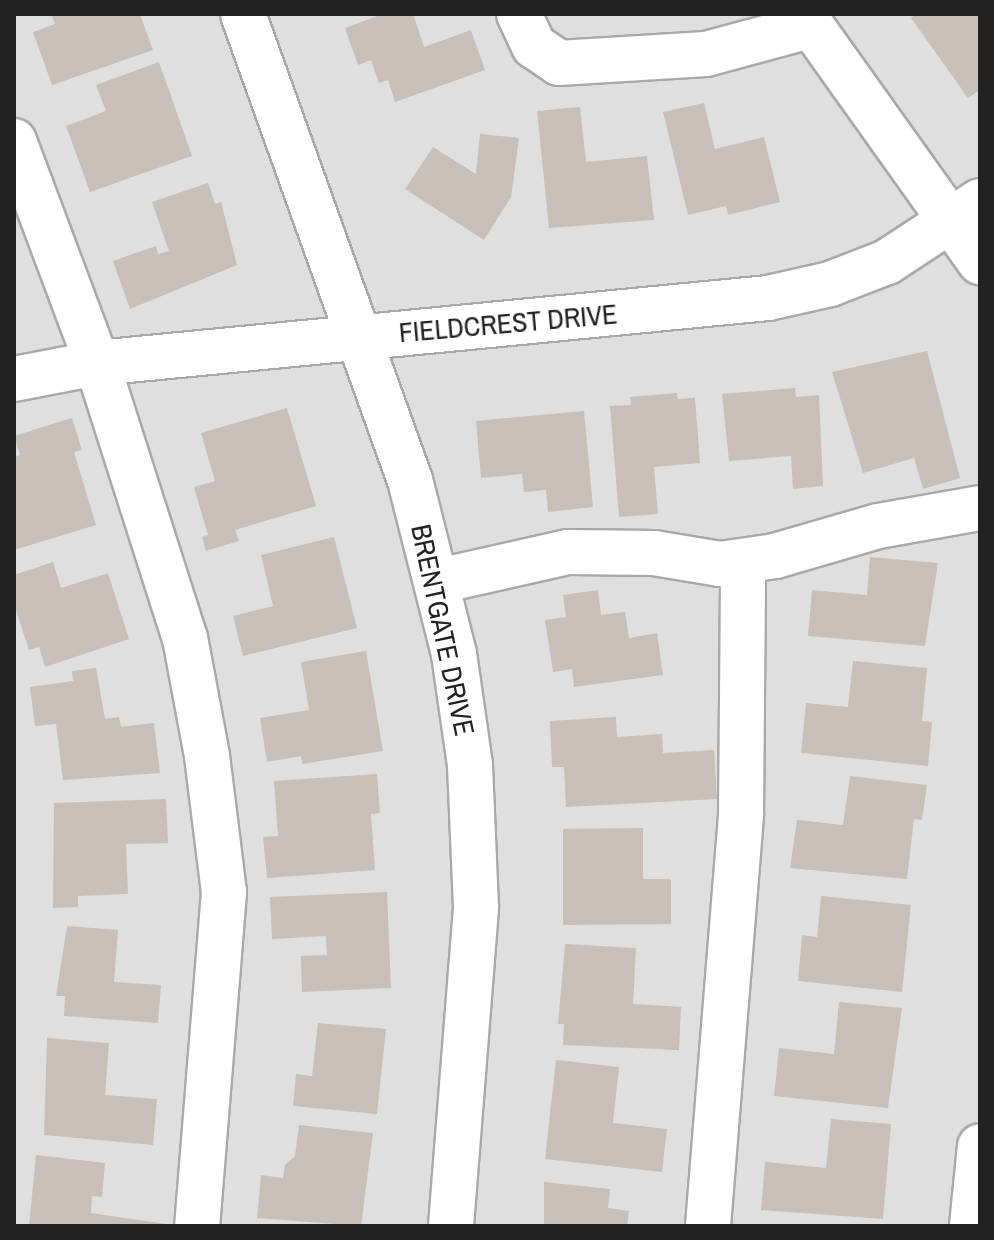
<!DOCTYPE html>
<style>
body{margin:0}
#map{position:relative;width:994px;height:1240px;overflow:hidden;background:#f2efe9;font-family:"Archivo Narrow",sans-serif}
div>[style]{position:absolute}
.residential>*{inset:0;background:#e0dfdf}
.building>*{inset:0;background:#c7bfb8}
.roads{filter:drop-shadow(2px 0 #a9a9a9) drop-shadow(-2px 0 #a9a9a9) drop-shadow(0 2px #a9a9a9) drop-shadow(0 -2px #a9a9a9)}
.minor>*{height:44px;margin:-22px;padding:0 22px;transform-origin:22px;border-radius:22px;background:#fff}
span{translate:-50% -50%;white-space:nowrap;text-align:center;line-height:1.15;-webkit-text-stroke:8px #fff;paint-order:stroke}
.street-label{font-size:28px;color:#222}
.frame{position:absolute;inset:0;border:16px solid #222;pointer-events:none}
</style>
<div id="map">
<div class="residential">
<i style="clip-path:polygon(14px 14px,980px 14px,980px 1226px,14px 1226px)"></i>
</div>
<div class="building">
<i style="clip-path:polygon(51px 14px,140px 14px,153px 50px,52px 85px,33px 32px,55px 24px)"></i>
<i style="clip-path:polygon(383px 14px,413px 14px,424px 47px,471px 30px,485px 70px,395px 102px,388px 80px,379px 83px,371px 60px,358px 65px,345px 28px)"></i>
<i style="clip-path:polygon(916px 14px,980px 14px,980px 90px,968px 98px,911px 18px)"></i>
<i style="clip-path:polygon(159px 62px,192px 156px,90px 192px,66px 126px,106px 111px,96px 85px)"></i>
<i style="clip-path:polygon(704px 103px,715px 149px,764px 137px,780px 202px,728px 215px,726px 206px,688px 215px,663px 112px)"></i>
<i style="clip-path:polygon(580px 107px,586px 162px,647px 156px,654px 220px,549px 228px,537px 111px)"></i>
<i style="clip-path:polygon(480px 134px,519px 138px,511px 197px,484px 240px,405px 189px,433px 147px,476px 174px)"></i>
<i style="clip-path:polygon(208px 183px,215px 204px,221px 202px,237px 265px,130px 309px,113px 261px,156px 246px,158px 254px,169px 251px,152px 202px)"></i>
<i style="clip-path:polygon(927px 351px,960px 478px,923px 489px,914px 458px,863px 473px,832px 372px)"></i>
<i style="clip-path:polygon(795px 388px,796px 397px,819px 395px,823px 486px,793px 489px,791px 456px,729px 461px,722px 394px)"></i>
<i style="clip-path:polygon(677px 393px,678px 399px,695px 398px,700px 463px,654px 467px,658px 514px,619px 517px,610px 406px,631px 405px,630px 397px)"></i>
<i style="clip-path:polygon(287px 408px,316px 506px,235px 530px,239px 541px,206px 551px,202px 537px,208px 535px,194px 487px,215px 481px,201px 433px)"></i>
<i style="clip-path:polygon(584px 411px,593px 507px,548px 512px,546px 490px,524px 492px,522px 474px,481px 478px,476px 421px)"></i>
<i style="clip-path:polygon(72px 418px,82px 450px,74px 452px,96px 525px,14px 550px,14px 457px,20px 455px,14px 436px)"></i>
<i style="clip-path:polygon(334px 537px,357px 628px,243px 656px,233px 616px,273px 606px,261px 555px)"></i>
<i style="clip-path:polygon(870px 557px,938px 563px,925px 646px,808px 636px,812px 590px,867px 595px)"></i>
<i style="clip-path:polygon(53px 562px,61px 588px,108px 573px,129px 639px,45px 667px,39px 647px,29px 650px,14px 604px,14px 575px)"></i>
<i style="clip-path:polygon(598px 590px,601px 615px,625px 612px,629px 638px,657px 633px,663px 675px,574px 687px,572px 669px,553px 672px,545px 620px,566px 617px,563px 595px)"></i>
<i style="clip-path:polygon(366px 651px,383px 751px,302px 764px,301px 756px,267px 762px,260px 718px,309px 710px,301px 662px)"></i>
<i style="clip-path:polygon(853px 661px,927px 668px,922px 721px,932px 722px,928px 766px,801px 753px,806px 703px,848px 707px)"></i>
<i style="clip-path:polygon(96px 668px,105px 719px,119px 717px,121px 727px,154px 723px,160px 773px,63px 780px,56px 724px,35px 726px,30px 687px,73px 681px,72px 671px)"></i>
<i style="clip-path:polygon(616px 717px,617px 737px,662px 734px,663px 753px,714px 750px,717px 799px,566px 807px,564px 767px,552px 767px,550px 721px)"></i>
<i style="clip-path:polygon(377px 774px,380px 813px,371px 814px,375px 870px,267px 878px,263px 837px,278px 836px,274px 781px)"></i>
<i style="clip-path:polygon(850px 776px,927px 785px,922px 820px,914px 819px,907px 879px,790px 868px,797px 820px,843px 825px)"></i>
<i style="clip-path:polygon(166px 799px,168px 843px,126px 844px,128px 894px,78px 896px,78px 907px,53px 908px,54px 803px)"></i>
<i style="clip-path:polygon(643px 828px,643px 879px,671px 879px,671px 924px,563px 925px,563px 829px)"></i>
<i style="clip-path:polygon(387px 892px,391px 988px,302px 992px,301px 956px,327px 955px,326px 936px,272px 939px,270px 897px)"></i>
<i style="clip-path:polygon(821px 896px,911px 905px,902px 992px,798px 981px,802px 935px,817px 937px)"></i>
<i style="clip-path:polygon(67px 926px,118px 930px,114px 982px,161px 985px,158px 1023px,64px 1016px,65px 996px,56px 996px)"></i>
<i style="clip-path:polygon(565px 944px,636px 948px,633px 1004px,681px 1007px,679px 1050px,563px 1045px,564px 1024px,558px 1024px)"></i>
<i style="clip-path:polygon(839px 1002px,902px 1008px,888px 1108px,774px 1096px,779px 1048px,834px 1054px)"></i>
<i style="clip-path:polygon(318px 1023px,386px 1029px,377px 1114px,293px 1106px,296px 1074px,312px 1076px)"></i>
<i style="clip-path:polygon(47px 1038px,109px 1043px,105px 1095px,157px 1099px,153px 1145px,44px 1135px)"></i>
<i style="clip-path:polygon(556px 1060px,619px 1067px,613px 1123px,667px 1129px,662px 1172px,545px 1159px)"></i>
<i style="clip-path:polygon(831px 1119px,891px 1124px,883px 1219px,761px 1210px,765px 1162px,826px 1168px)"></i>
<i style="clip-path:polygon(299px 1125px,373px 1133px,361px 1226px,257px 1218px,261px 1175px,283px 1178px,285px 1165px,295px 1156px)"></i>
<i style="clip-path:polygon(36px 1155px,105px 1163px,102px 1197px,92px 1196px,91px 1213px,180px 1226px,29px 1226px)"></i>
<i style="clip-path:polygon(544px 1182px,610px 1189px,608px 1208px,629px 1211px,627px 1226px,544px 1226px)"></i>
</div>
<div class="roads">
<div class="minor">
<i style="left:243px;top:14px;width:495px;rotate:70.3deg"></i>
<i style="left:410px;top:480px;width:179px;rotate:75.8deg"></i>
<i style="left:454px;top:654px;width:112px;rotate:81.8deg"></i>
<i style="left:470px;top:765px;width:143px;rotate:87.6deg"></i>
<i style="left:476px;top:908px;width:319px;rotate:94.5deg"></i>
<i style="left:519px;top:14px;width:35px;rotate:65deg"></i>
<i style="left:534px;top:46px;width:30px;rotate:34deg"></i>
<i style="left:559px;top:63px;width:147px;rotate:-3.5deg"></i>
<i style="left:706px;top:54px;width:108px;rotate:-15.1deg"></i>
<i style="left:803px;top:14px;width:305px;rotate:54.5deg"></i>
<i style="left:14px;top:141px;width:237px;rotate:69.5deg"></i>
<i style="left:97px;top:363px;width:289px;rotate:72.3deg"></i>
<i style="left:185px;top:638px;width:120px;rotate:79.4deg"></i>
<i style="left:207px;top:756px;width:137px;rotate:82.9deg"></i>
<i style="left:224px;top:892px;width:335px;rotate:94.6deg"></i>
<i style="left:14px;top:379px;width:85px;rotate:-10.9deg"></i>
<i style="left:97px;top:363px;width:674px;rotate:-5.53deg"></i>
<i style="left:768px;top:298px;width:64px;rotate:-12.7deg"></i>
<i style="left:830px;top:284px;width:61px;rotate:-21.1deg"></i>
<i style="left:887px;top:262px;width:111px;rotate:-33.3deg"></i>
<i style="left:439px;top:581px;width:132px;rotate:-12.7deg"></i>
<i style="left:568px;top:552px;width:86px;rotate:0.7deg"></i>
<i style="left:654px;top:553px;width:67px;rotate:9.5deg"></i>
<i style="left:720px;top:564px;width:56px;rotate:-8.3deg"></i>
<i style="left:775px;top:556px;width:107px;rotate:-16.2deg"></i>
<i style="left:878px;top:526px;width:104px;rotate:-10deg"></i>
<i style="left:708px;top:1226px;width:414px;rotate:-85.4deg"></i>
<i style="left:741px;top:813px;width:252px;rotate:-89.5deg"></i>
<i style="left:972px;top:1226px;width:80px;rotate:-84.3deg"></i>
</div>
</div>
<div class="street-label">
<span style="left:508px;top:323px;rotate:-5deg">FIELDCREST DRIVE</span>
<span style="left:443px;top:630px;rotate:78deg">BRENTGATE DRIVE</span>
</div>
<div class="frame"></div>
</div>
